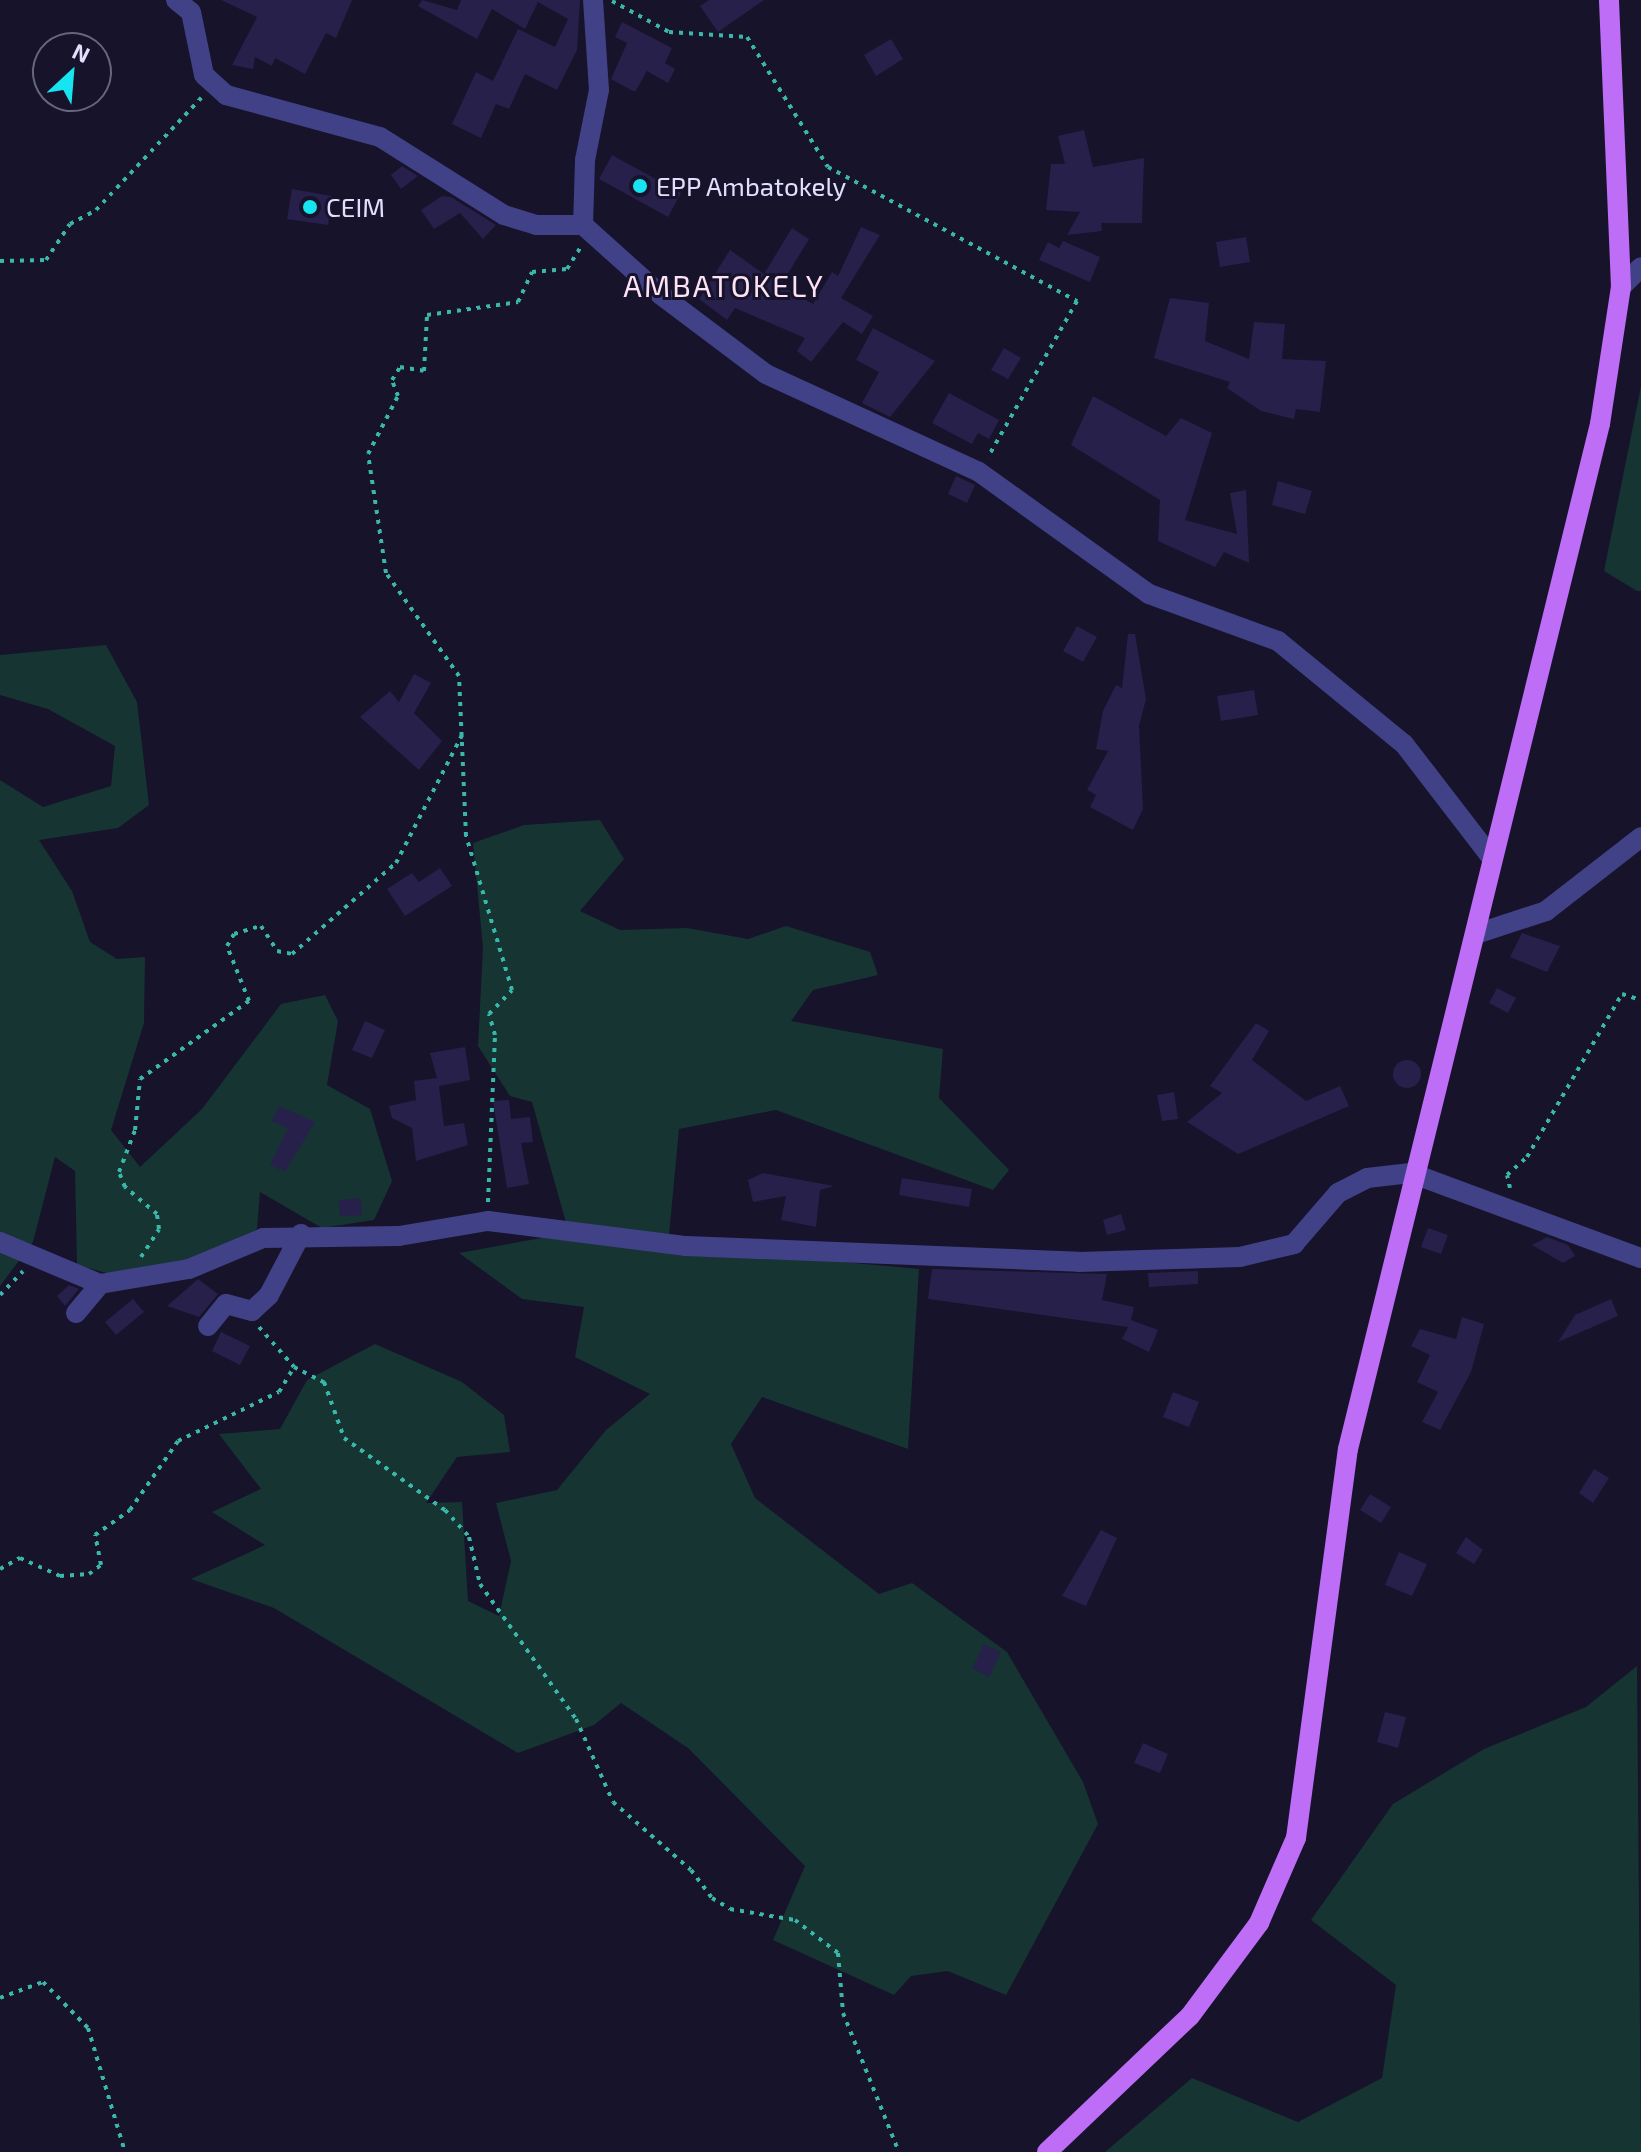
<!DOCTYPE html>
<style>
body{margin:0}
#map{position:relative;width:1641px;height:2152px;overflow:hidden;background:#16132b;font-family:"Exo 2",sans-serif}
div>[style]{position:absolute}
.green>*{inset:0;background:#163432}
.building>*{inset:0;background:#27204b}
.round{border-radius:50%}
.path>*{height:4px;margin-top:-2px;transform-origin:0;background:repeating-linear-gradient(90deg,#39b7aa 0 4px,transparent 0 10px)}
.minor>*{height:20px;margin:-10px;padding:0 10px;transform-origin:10px;border-radius:10px;background:#414187}
.major>*{height:20px;margin:-10px;padding:0 10px;transform-origin:10px;border-radius:10px;background:#bd6df6}
.dots>*{width:22px;height:22px;translate:-50% -50%;box-sizing:border-box;border:4px solid #16132b;border-radius:50%}
span{translate:-50% -50%;white-space:nowrap;text-align:center;line-height:1.15;-webkit-text-stroke:6px #16132b;paint-order:stroke}
.poi-label{font-size:26px;color:#e1dffd}
.left{translate:0 -50%;text-align:left}
.quarter-label{font-size:30px;color:#fde1f4;letter-spacing:2px}
.north{position:absolute;left:32px;top:32px;width:80px;height:80px;box-sizing:border-box;background:#16132b;border:2px solid #67657f;border-radius:50%;rotate:26deg;font-size:22px;font-weight:700;line-height:32px;text-align:center;color:#e1dffd}
.north::after{content:'';display:block;margin:auto;width:28px;height:36px;background:#17e4f1;clip-path:polygon(50% 0,100% 100%,50% 72%,0 100%)}
</style>
<div id="map">
<div class="green">
<i style="clip-path:polygon(1641px 386px,1641px 591px,1637px 591px,1604px 571px)"></i>
<i style="clip-path:polygon(106px 645px,137px 702px,149px 805px,118px 828px,39px 840px,72px 891px,90px 942px,117px 959px,145px 957px,144px 1023px,111px 1130px,140px 1167px,202px 1109px,281px 1004px,325px 995px,338px 1021px,327px 1085px,370px 1109px,392px 1181px,374px 1220px,322px 1228px,260px 1192px,257px 1229px,222px 1257px,118px 1276px,77px 1265px,75px 1171px,55px 1157px,33px 1242px,0 1286px,0 780px,43px 807px,111px 786px,115px 746px,48px 709px,0 695px,0 655px)"></i>
<i style="clip-path:polygon(600px 820px,624px 859px,580px 911px,620px 930px,687px 928px,748px 939px,786px 926px,870px 952px,878px 975px,813px 990px,791px 1021px,943px 1049px,939px 1098px,1009px 1170px,993px 1190px,776px 1110px,679px 1129px,668px 1246px,919px 1269px,908px 1449px,762px 1397px,731px 1444px,755px 1498px,879px 1594px,912px 1583px,1007px 1652px,1083px 1782px,1098px 1824px,1006px 1995px,948px 1971px,911px 1976px,894px 1995px,773px 1940px,805px 1866px,688px 1748px,621px 1703px,594px 1725px,518px 1753px,274px 1608px,191px 1579px,265px 1545px,212px 1512px,261px 1489px,219px 1434px,280px 1429px,307px 1380px,375px 1344px,462px 1382px,504px 1415px,510px 1452px,457px 1457px,426px 1503px,462px 1502px,468px 1601px,499px 1616px,511px 1561px,496px 1503px,557px 1490px,606px 1430px,650px 1394px,575px 1357px,584px 1307px,522px 1299px,459px 1253px,569px 1233px,532px 1102px,510px 1096px,478px 1046px,483px 948px,473px 843px,524px 825px)"></i>
<i style="clip-path:polygon(1637px 1666px,1641px 2152px,1105px 2152px,1192px 2078px,1298px 2122px,1382px 2078px,1396px 1985px,1311px 1920px,1393px 1804px,1484px 1749px,1586px 1707px)"></i>
</div>
<div class="building">
<i style="clip-path:polygon(221px 0,352px 0,336px 38px,326px 33px,305px 74px,275px 58px,272px 66px,255px 57px,253px 69px,232px 65px,257px 17px)"></i>
<i style="clip-path:polygon(422px 0,457px 10px,461px 0,580px 0,577px 50px,557px 90px,525px 74px,509px 109px,496px 104px,481px 138px,452px 124px,476px 72px,493px 81px,518px 29px,555px 47px,568px 19px,538px 2px,525px 29px,492px 9px,477px 39px,418px 6px)"></i>
<i style="clip-path:polygon(709px 0,764px 0,718px 32px,700px 6px)"></i>
<i style="clip-path:polygon(622px 22px,672px 48px,665px 63px,675px 69px,668px 83px,647px 71px,635px 92px,611px 79px,627px 43px,615px 37px)"></i>
<i style="clip-path:polygon(891px 39px,903px 59px,876px 76px,864px 55px)"></i>
<i style="clip-path:polygon(1084px 130px,1093px 167px,1144px 158px,1142px 223px,1101px 223px,1102px 231px,1067px 235px,1080px 212px,1046px 210px,1051px 164px,1065px 164px,1058px 136px)"></i>
<i style="clip-path:polygon(612px 155px,681px 193px,668px 217px,599px 179px)"></i>
<i style="clip-path:polygon(402px 166px,418px 176px,401px 189px,391px 175px)"></i>
<i style="clip-path:polygon(292px 189px,332px 196px,328px 225px,287px 219px)"></i>
<i style="clip-path:polygon(442px 196px,451px 197px,496px 225px,483px 239px,460px 213px,434px 229px,421px 210px)"></i>
<i style="clip-path:polygon(861px 227px,880px 235px,841px 298px,873px 316px,862px 334px,843px 322px,811px 362px,797px 351px,805px 338px,735px 308px,727px 320px,699px 299px,730px 250px,764px 274px,792px 228px,809px 239px,781px 285px,813px 304px,832px 272px,838px 276px)"></i>
<i style="clip-path:polygon(1246px 237px,1250px 262px,1220px 267px,1216px 242px)"></i>
<i style="clip-path:polygon(1063px 241px,1100px 257px,1090px 282px,1039px 260px,1048px 242px,1059px 248px)"></i>
<i style="clip-path:polygon(1170px 298px,1209px 303px,1205px 341px,1249px 359px,1254px 322px,1285px 324px,1282px 359px,1326px 361px,1320px 412px,1296px 409px,1294px 419px,1261px 411px,1227px 388px,1230px 382px,1154px 358px)"></i>
<i style="clip-path:polygon(873px 328px,935px 361px,890px 417px,862px 403px,879px 372px,856px 360px)"></i>
<i style="clip-path:polygon(1004px 348px,1021px 358px,1008px 379px,991px 370px)"></i>
<i style="clip-path:polygon(949px 393px,999px 420px,989px 439px,978px 433px,972px 444px,932px 423px)"></i>
<i style="clip-path:polygon(1093px 396px,1166px 436px,1181px 418px,1212px 433px,1185px 520px,1237px 534px,1230px 493px,1246px 490px,1249px 563px,1224px 552px,1215px 567px,1158px 541px,1160px 500px,1071px 445px)"></i>
<i style="clip-path:polygon(956px 476px,975px 485px,967px 503px,948px 494px)"></i>
<i style="clip-path:polygon(1278px 481px,1312px 491px,1305px 514px,1272px 505px)"></i>
<i style="clip-path:polygon(1077px 626px,1097px 637px,1083px 662px,1063px 651px)"></i>
<i style="clip-path:polygon(1128px 634px,1135px 634px,1146px 699px,1139px 726px,1143px 809px,1133px 830px,1090px 807px,1096px 795px,1087px 790px,1108px 751px,1096px 749px,1103px 711px,1116px 685px,1122px 688px)"></i>
<i style="clip-path:polygon(414px 674px,431px 683px,414px 713px,442px 741px,419px 770px,360px 717px,390px 691px,399px 702px)"></i>
<i style="clip-path:polygon(1254px 690px,1258px 715px,1221px 721px,1217px 696px)"></i>
<i style="clip-path:polygon(440px 868px,452px 886px,405px 916px,387px 889px,412px 873px,419px 882px)"></i>
<i style="clip-path:polygon(1522px 933px,1560px 946px,1547px 972px,1510px 957px)"></i>
<i style="clip-path:polygon(1497px 988px,1516px 998px,1508px 1013px,1489px 1003px)"></i>
<i style="clip-path:polygon(365px 1021px,385px 1030px,372px 1058px,352px 1050px)"></i>
<i style="clip-path:polygon(1256px 1023px,1269px 1031px,1252px 1060px,1306px 1101px,1340px 1086px,1349px 1106px,1238px 1154px,1187px 1122px,1222px 1093px,1210px 1086px)"></i>
<i style="clip-path:polygon(465px 1047px,470px 1080px,439px 1086px,444px 1126px,464px 1123px,468px 1145px,416px 1161px,412px 1128px,392px 1118px,389px 1106px,416px 1100px,414px 1081px,437px 1078px,430px 1053px)"></i>
<i class="round" style="left:1393px;top:1060px;width:28px;height:28px"></i>
<i style="clip-path:polygon(1174px 1092px,1178px 1119px,1162px 1121px,1157px 1095px)"></i>
<i style="clip-path:polygon(509px 1100px,511px 1119px,530px 1117px,533px 1142px,521px 1143px,529px 1184px,507px 1188px,493px 1101px)"></i>
<i style="clip-path:polygon(279px 1106px,315px 1122px,285px 1172px,270px 1165px,288px 1128px,272px 1121px)"></i>
<i style="clip-path:polygon(763px 1173px,834px 1186px,820px 1190px,816px 1227px,781px 1220px,786px 1196px,753px 1202px,748px 1180px)"></i>
<i style="clip-path:polygon(902px 1178px,972px 1189px,969px 1207px,899px 1195px)"></i>
<i style="clip-path:polygon(361px 1198px,362px 1215px,340px 1216px,339px 1200px)"></i>
<i style="clip-path:polygon(1121px 1214px,1126px 1230px,1107px 1235px,1103px 1220px)"></i>
<i style="clip-path:polygon(1428px 1228px,1448px 1235px,1441px 1254px,1421px 1247px)"></i>
<i style="clip-path:polygon(1547px 1237px,1568px 1245px,1575px 1256px,1563px 1263px,1532px 1245px)"></i>
<i style="clip-path:polygon(932px 1269px,1107px 1274px,1102px 1300px,1134px 1307px,1131px 1320px,1158px 1330px,1149px 1352px,1122px 1339px,1128px 1327px,928px 1299px)"></i>
<i style="clip-path:polygon(1198px 1271px,1198px 1284px,1149px 1287px,1148px 1273px)"></i>
<i style="clip-path:polygon(198px 1279px,218px 1294px,199px 1317px,167px 1306px)"></i>
<i style="clip-path:polygon(69px 1285px,79px 1289px,65px 1306px,57px 1296px)"></i>
<i style="clip-path:polygon(133px 1299px,144px 1312px,116px 1335px,105px 1322px)"></i>
<i style="clip-path:polygon(1611px 1299px,1618px 1316px,1558px 1342px,1575px 1315px)"></i>
<i style="clip-path:polygon(1462px 1317px,1484px 1324px,1471px 1372px,1440px 1430px,1422px 1422px,1438px 1392px,1417px 1382px,1430px 1355px,1411px 1346px,1420px 1329px,1456px 1339px)"></i>
<i style="clip-path:polygon(221px 1332px,250px 1346px,240px 1365px,212px 1351px)"></i>
<i style="clip-path:polygon(1173px 1392px,1199px 1402px,1189px 1427px,1163px 1417px)"></i>
<i style="clip-path:polygon(1594px 1469px,1609px 1478px,1593px 1503px,1579px 1493px)"></i>
<i style="clip-path:polygon(1370px 1494px,1391px 1507px,1381px 1523px,1360px 1510px)"></i>
<i style="clip-path:polygon(1101px 1530px,1117px 1538px,1086px 1606px,1062px 1596px)"></i>
<i style="clip-path:polygon(1466px 1537px,1483px 1550px,1474px 1564px,1456px 1553px)"></i>
<i style="clip-path:polygon(1399px 1552px,1427px 1564px,1412px 1596px,1385px 1585px)"></i>
<i style="clip-path:polygon(984px 1644px,1001px 1652px,989px 1677px,972px 1668px)"></i>
<i style="clip-path:polygon(1385px 1712px,1406px 1717px,1398px 1748px,1377px 1742px)"></i>
<i style="clip-path:polygon(1143px 1743px,1168px 1754px,1160px 1773px,1134px 1763px)"></i>
</div>
<div class="path">
<i style="left:612px;top:1px;width:65px;rotate:28.5deg"></i>
<i style="left:669px;top:32px;width:78px;rotate:3.7deg"></i>
<i style="left:747px;top:37px;width:153px;rotate:58.1deg"></i>
<i style="left:828px;top:167px;width:283px;rotate:28.3deg"></i>
<i style="left:1077px;top:301px;width:180px;rotate:119.7deg"></i>
<i style="left:0;top:261px;width:46px;rotate:-1.2deg"></i>
<i style="left:46px;top:260px;width:43px;rotate:-56.3deg"></i>
<i style="left:70px;top:224px;width:30px;rotate:-28deg"></i>
<i style="left:96px;top:210px;width:154px;rotate:-46.8deg"></i>
<i style="left:1510px;top:1188px;width:13px;rotate:-103deg"></i>
<i style="left:1507px;top:1175px;width:27px;rotate:-42deg"></i>
<i style="left:1527px;top:1157px;width:189px;rotate:-59.8deg"></i>
<i style="left:1622px;top:994px;width:20px;rotate:18deg"></i>
<i style="left:488px;top:1202px;width:167px;rotate:-87.6deg"></i>
<i style="left:495px;top:1035px;width:22px;rotate:-106deg"></i>
<i style="left:489px;top:1014px;width:33px;rotate:-46deg"></i>
<i style="left:512px;top:990px;width:161px;rotate:-106.6deg"></i>
<i style="left:466px;top:836px;width:160px;rotate:-92.5deg"></i>
<i style="left:459px;top:676px;width:126px;rotate:-125.3deg"></i>
<i style="left:386px;top:573px;width:120px;rotate:-98.6deg"></i>
<i style="left:368px;top:454px;width:65px;rotate:-62.7deg"></i>
<i style="left:398px;top:396px;width:17px;rotate:-111deg"></i>
<i style="left:392px;top:380px;width:15px;rotate:-58deg"></i>
<i style="left:400px;top:367px;width:24px;rotate:9deg"></i>
<i style="left:424px;top:371px;width:56px;rotate:-86.9deg"></i>
<i style="left:427px;top:315px;width:92px;rotate:-8.1deg"></i>
<i style="left:518px;top:302px;width:33px;rotate:-65deg"></i>
<i style="left:532px;top:272px;width:35px;rotate:-5deg"></i>
<i style="left:567px;top:269px;width:25px;rotate:-58deg"></i>
<i style="left:141px;top:1257px;width:33px;rotate:-57deg"></i>
<i style="left:159px;top:1229px;width:15px;rotate:-98deg"></i>
<i style="left:157px;top:1214px;width:42px;rotate:-139.8deg"></i>
<i style="left:125px;top:1187px;width:16px;rotate:-112deg"></i>
<i style="left:119px;top:1172px;width:45px;rotate:-69.1deg"></i>
<i style="left:135px;top:1130px;width:51px;rotate:-84.4deg"></i>
<i style="left:140px;top:1079px;width:134px;rotate:-35.6deg"></i>
<i style="left:249px;top:1001px;width:59px;rotate:-111.8deg"></i>
<i style="left:227px;top:946px;width:14px;rotate:-60deg"></i>
<i style="left:234px;top:934px;width:28px;rotate:-17deg"></i>
<i style="left:261px;top:926px;width:30px;rotate:57deg"></i>
<i style="left:277px;top:951px;width:15px;rotate:11deg"></i>
<i style="left:292px;top:954px;width:138px;rotate:-41.2deg"></i>
<i style="left:396px;top:863px;width:148px;rotate:-62.7deg"></i>
<i style="left:0;top:1295px;width:33px;rotate:-46deg"></i>
<i style="left:259px;top:1327px;width:53px;rotate:48.8deg"></i>
<i style="left:294px;top:1367px;width:34px;rotate:27deg"></i>
<i style="left:324px;top:1382px;width:59px;rotate:70.3deg"></i>
<i style="left:344px;top:1438px;width:124px;rotate:35.5deg"></i>
<i style="left:445px;top:1510px;width:36px;rotate:48deg"></i>
<i style="left:469px;top:1537px;width:48px;rotate:76.8deg"></i>
<i style="left:480px;top:1584px;width:166px;rotate:54.6deg"></i>
<i style="left:576px;top:1719px;width:91px;rotate:66deg"></i>
<i style="left:613px;top:1802px;width:103px;rotate:41.1deg"></i>
<i style="left:691px;top:1870px;width:35px;rotate:53deg"></i>
<i style="left:712px;top:1898px;width:21px;rotate:31deg"></i>
<i style="left:730px;top:1909px;width:66px;rotate:9.6deg"></i>
<i style="left:795px;top:1920px;width:54px;rotate:37.5deg"></i>
<i style="left:838px;top:1953px;width:60px;rotate:85.2deg"></i>
<i style="left:843px;top:2013px;width:150px;rotate:68.1deg"></i>
<i style="left:0;top:1569px;width:23px;rotate:-29deg"></i>
<i style="left:20px;top:1558px;width:44px;rotate:24.2deg"></i>
<i style="left:60px;top:1576px;width:29px;rotate:-4deg"></i>
<i style="left:89px;top:1574px;width:15px;rotate:-37deg"></i>
<i style="left:101px;top:1565px;width:31px;rotate:-101deg"></i>
<i style="left:95px;top:1535px;width:43px;rotate:-35.5deg"></i>
<i style="left:130px;top:1510px;width:84px;rotate:-55.2deg"></i>
<i style="left:178px;top:1441px;width:112px;rotate:-25.9deg"></i>
<i style="left:279px;top:1392px;width:29px;rotate:-59deg"></i>
<i style="left:0;top:1998px;width:46px;rotate:-20.4deg"></i>
<i style="left:43px;top:1982px;width:64px;rotate:45.6deg"></i>
<i style="left:88px;top:2028px;width:129px;rotate:73.4deg"></i>
</div>
<div class="minor">
<i style="left:176px;top:0;width:19px;rotate:39deg"></i>
<i style="left:191px;top:12px;width:64px;rotate:78.3deg"></i>
<i style="left:204px;top:75px;width:30px;rotate:42deg"></i>
<i style="left:226px;top:95px;width:160px;rotate:15.3deg"></i>
<i style="left:380px;top:137px;width:146px;rotate:32.2deg"></i>
<i style="left:504px;top:215px;width:34px;rotate:17deg"></i>
<i style="left:536px;top:225px;width:47px"></i>
<i style="left:583px;top:225px;width:105px;rotate:41.9deg"></i>
<i style="left:661px;top:295px;width:131px;rotate:37deg"></i>
<i style="left:766px;top:374px;width:234px;rotate:24.7deg"></i>
<i style="left:979px;top:472px;width:209px;rotate:35.7deg"></i>
<i style="left:1149px;top:594px;width:137px;rotate:20deg"></i>
<i style="left:1278px;top:641px;width:163px;rotate:39.3deg"></i>
<i style="left:1404px;top:744px;width:143px;rotate:52.4deg"></i>
<i style="left:583px;top:225px;width:65px;rotate:-88.2deg"></i>
<i style="left:585px;top:160px;width:71px;rotate:-78.7deg"></i>
<i style="left:599px;top:90px;width:90px;rotate:-93.8deg"></i>
<i style="left:1621px;top:287px;width:28px;rotate:-45deg"></i>
<i style="left:1476px;top:934px;width:74px;rotate:-18.2deg"></i>
<i style="left:1546px;top:911px;width:120px;rotate:-37.9deg"></i>
<i style="left:0;top:1242px;width:108px;rotate:22.8deg"></i>
<i style="left:100px;top:1284px;width:90px;rotate:-9.6deg"></i>
<i style="left:189px;top:1269px;width:80px;rotate:-22.7deg"></i>
<i style="left:263px;top:1238px;width:136px;rotate:-0.8deg"></i>
<i style="left:399px;top:1236px;width:90px;rotate:-9.6deg"></i>
<i style="left:488px;top:1221px;width:200px;rotate:7.2deg"></i>
<i style="left:686px;top:1246px;width:393px;rotate:2.3deg"></i>
<i style="left:1079px;top:1262px;width:161px;rotate:-1.8deg"></i>
<i style="left:1240px;top:1257px;width:56px;rotate:-13.5deg"></i>
<i style="left:1294px;top:1244px;width:67px;rotate:-49.2deg"></i>
<i style="left:1338px;top:1193px;width:33px;rotate:-27deg"></i>
<i style="left:1367px;top:1178px;width:44px;rotate:-6.5deg"></i>
<i style="left:1411px;top:1173px;width:245px;rotate:20.3deg"></i>
<i style="left:76px;top:1313px;width:38px;rotate:-50deg"></i>
<i style="left:208px;top:1326px;width:28px;rotate:-51deg"></i>
<i style="left:226px;top:1304px;width:27px;rotate:15deg"></i>
<i style="left:252px;top:1311px;width:23px;rotate:-43deg"></i>
<i style="left:269px;top:1295px;width:69px;rotate:-62.3deg"></i>
</div>
<div class="major">
<i style="left:1047px;top:2152px;width:197px;rotate:-43.6deg"></i>
<i style="left:1190px;top:2016px;width:116px;rotate:-53.4deg"></i>
<i style="left:1259px;top:1923px;width:93px;rotate:-66.5deg"></i>
<i style="left:1296px;top:1838px;width:392px;rotate:-82.4deg"></i>
<i style="left:1348px;top:1449px;width:1056px;rotate:-76.19deg"></i>
<i style="left:1600px;top:424px;width:139px;rotate:-81.3deg"></i>
<i style="left:1621px;top:287px;width:287px;rotate:-92.4deg"></i>
</div>
<div class="dots">
<i style="left:640px;top:186px;background:#17e4f1"></i>
<i style="left:310px;top:207px;background:#17e4f1"></i>
</div>
<div class="poi-label">
<span class="left" style="left:656px;top:186px">EPP Ambatokely</span>
<span class="left" style="left:326px;top:207px">CEIM</span>
</div>
<div class="quarter-label">
<span style="left:724px;top:285px">AMBATOKELY</span>
</div>
<div class="north">N</div>
</div>
